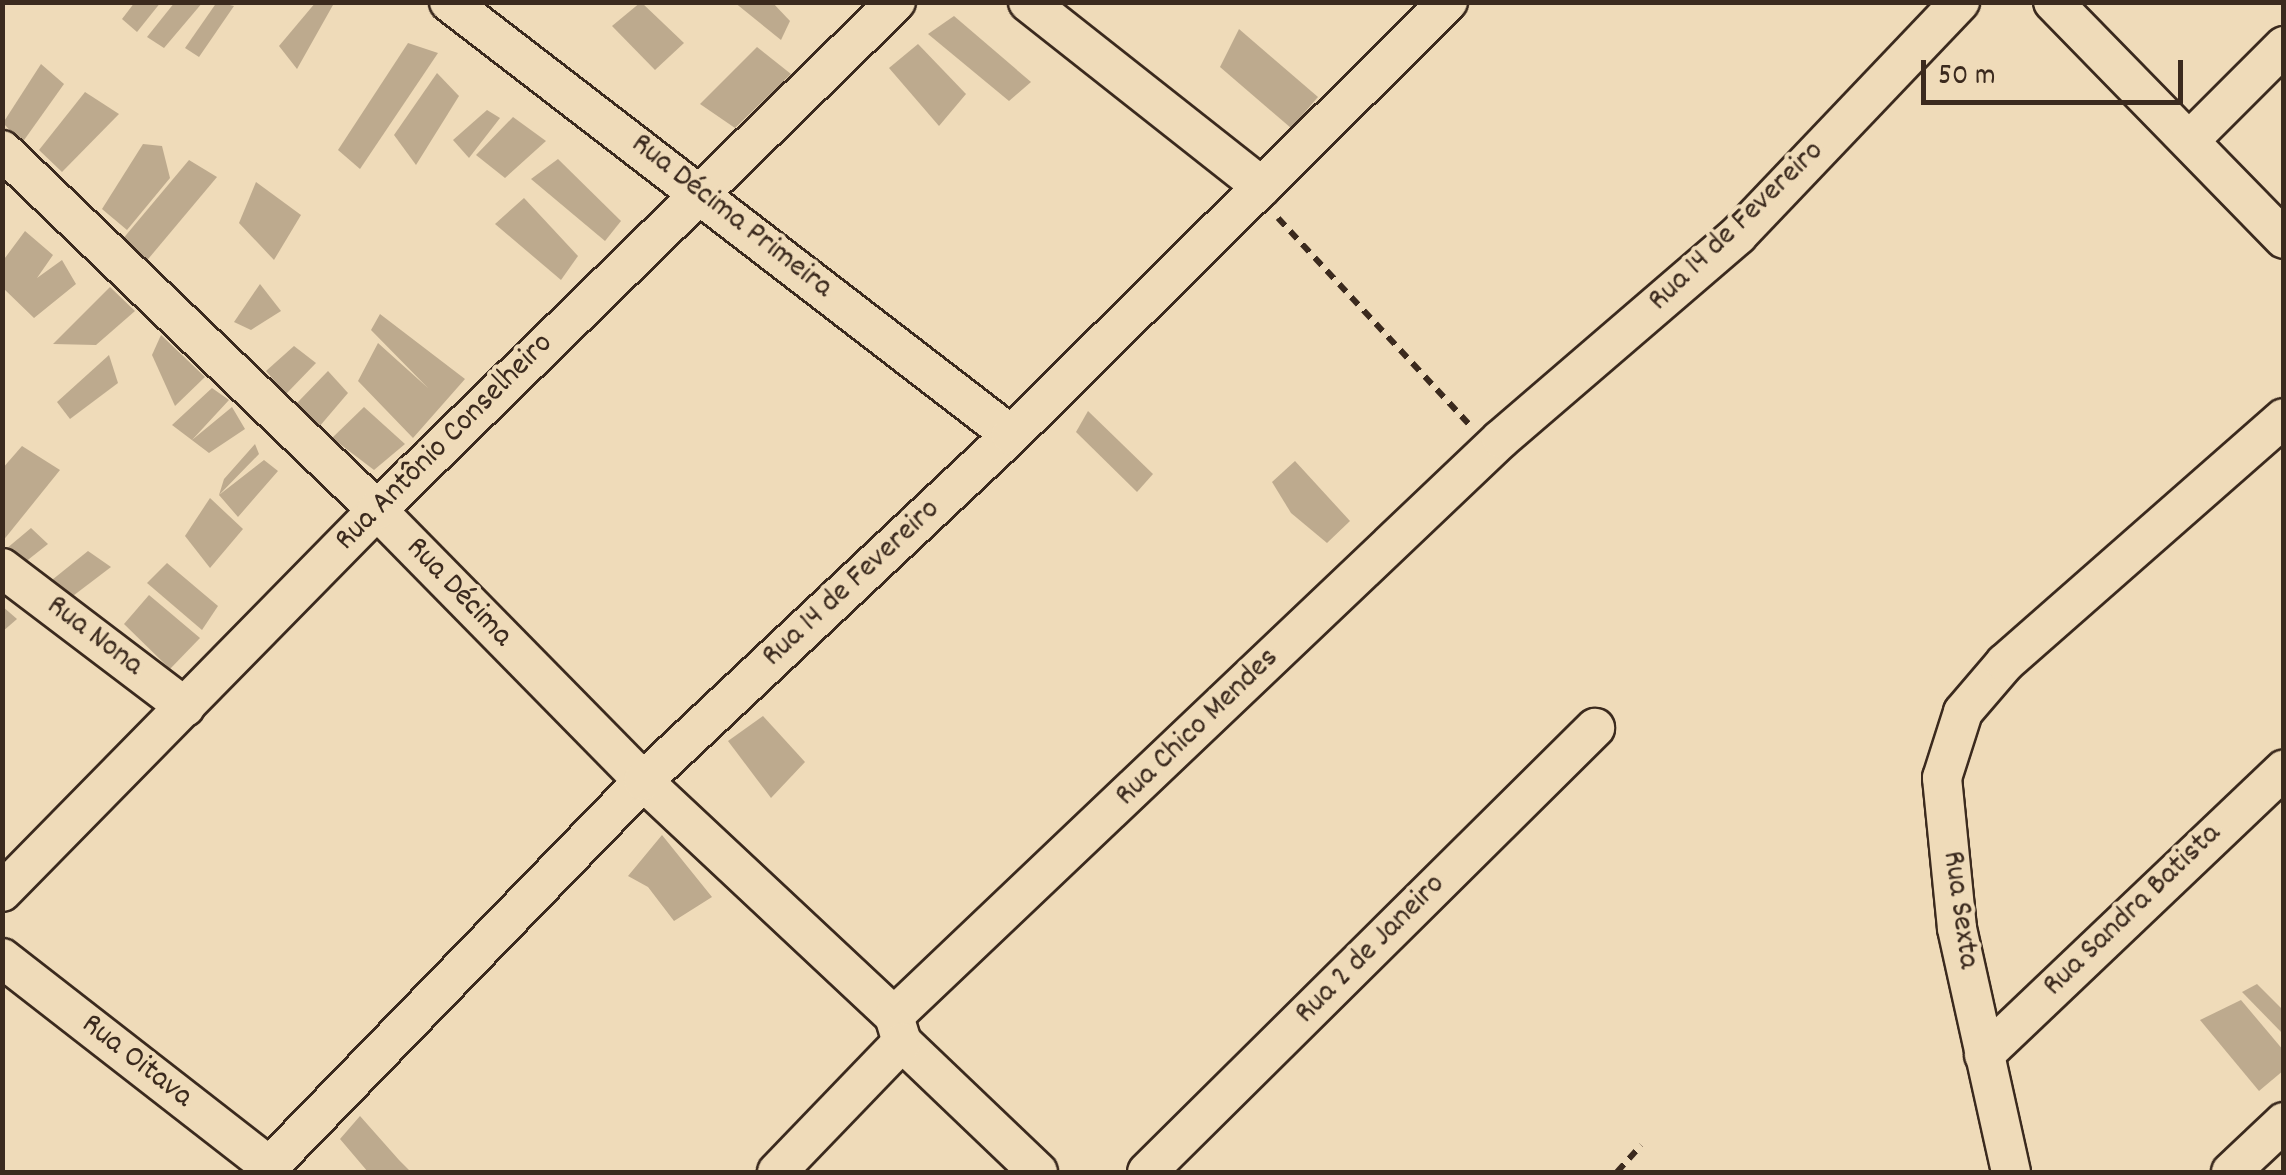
<!DOCTYPE html>
<meta charset="utf-8">
<style>
body{margin:0}
#map{position:relative;width:2286px;height:1175px;overflow:hidden;background:#efdbb9;font-family:Dekko,sans-serif}
div>[style]{position:absolute}
.building>*{inset:0;background:#bdaa8e}
.path>*{height:6px;margin-top:-3px;transform-origin:0;background:repeating-linear-gradient(90deg,#3b2a1e 0 10px,transparent 0 18px)}
.roads{filter:drop-shadow(2px 0 #3b2a1e) drop-shadow(-2px 0 #3b2a1e) drop-shadow(0 2px #3b2a1e) drop-shadow(0 -2px #3b2a1e)}
.minor>*{height:38px;margin:-19px;padding:0 19px;transform-origin:19px;border-radius:19px;background:#efdbb9}
span{translate:-50% -50%;white-space:nowrap;text-align:center;line-height:1.15;-webkit-text-stroke:8px #efdbb9;paint-order:stroke}
.street-label{font-size:32px;color:#3b2a1e}
.frame{position:absolute;inset:0;border:5px solid #3b2a1e;pointer-events:none}
.scale{position:absolute;left:1921px;top:60px;width:262px;height:45px;box-sizing:border-box;border:5px solid #3b2a1e;border-top:0;padding-left:12px;font-size:30px;line-height:35px;white-space:nowrap;color:#3b2a1e;-webkit-text-stroke:8px #efdbb9;paint-order:stroke}
</style>
<div id="map">
<div class="building">
<i style="clip-path:polygon(135px 2px,161px 2px,137px 32px,122px 19px)"></i>
<i style="clip-path:polygon(175px 2px,203px 2px,164px 48px,147px 37px)"></i>
<i style="clip-path:polygon(217px 2px,234px 6px,199px 57px,185px 48px)"></i>
<i style="clip-path:polygon(316px 2px,333px 5px,297px 69px,279px 46px)"></i>
<i style="clip-path:polygon(641px 2px,684px 43px,655px 70px,612px 26px)"></i>
<i style="clip-path:polygon(734px 2px,772px 2px,790px 21px,781px 40px)"></i>
<i style="clip-path:polygon(954px 16px,1031px 82px,1009px 101px,928px 34px)"></i>
<i style="clip-path:polygon(1239px 29px,1318px 97px,1291px 128px,1220px 67px)"></i>
<i style="clip-path:polygon(408px 43px,438px 53px,360px 169px,338px 150px)"></i>
<i style="clip-path:polygon(918px 44px,966px 94px,939px 126px,889px 68px)"></i>
<i style="clip-path:polygon(757px 47px,791px 74px,735px 128px,700px 104px)"></i>
<i style="clip-path:polygon(41px 64px,64px 84px,22px 143px,3px 123px)"></i>
<i style="clip-path:polygon(437px 73px,459px 96px,416px 165px,394px 135px)"></i>
<i style="clip-path:polygon(85px 92px,119px 114px,62px 172px,39px 150px)"></i>
<i style="clip-path:polygon(487px 110px,500px 118px,469px 158px,453px 140px)"></i>
<i style="clip-path:polygon(513px 117px,546px 141px,505px 178px,476px 155px)"></i>
<i style="clip-path:polygon(143px 144px,162px 146px,170px 178px,127px 230px,102px 209px)"></i>
<i style="clip-path:polygon(558px 159px,621px 221px,605px 241px,531px 179px)"></i>
<i style="clip-path:polygon(189px 160px,217px 177px,144px 264px,116px 247px)"></i>
<i style="clip-path:polygon(256px 182px,301px 215px,274px 260px,239px 223px)"></i>
<i style="clip-path:polygon(524px 198px,578px 256px,561px 280px,495px 224px)"></i>
<i style="clip-path:polygon(25px 231px,53px 255px,37px 278px,62px 260px,76px 284px,34px 318px,2px 287px,2px 262px)"></i>
<i style="clip-path:polygon(260px 284px,281px 311px,251px 330px,234px 322px)"></i>
<i style="clip-path:polygon(110px 287px,135px 311px,96px 345px,53px 344px)"></i>
<i style="clip-path:polygon(380px 314px,465px 379px,413px 438px,358px 381px,378px 343px,428px 388px,371px 330px)"></i>
<i style="clip-path:polygon(161px 335px,205px 377px,175px 406px,152px 355px)"></i>
<i style="clip-path:polygon(294px 346px,316px 363px,286px 394px,266px 371px)"></i>
<i style="clip-path:polygon(109px 355px,118px 383px,70px 419px,57px 402px)"></i>
<i style="clip-path:polygon(328px 371px,348px 393px,319px 427px,296px 404px)"></i>
<i style="clip-path:polygon(212px 388px,229px 400px,192px 440px,232px 407px,245px 429px,209px 453px,172px 425px)"></i>
<i style="clip-path:polygon(364px 407px,405px 444px,374px 470px,332px 438px)"></i>
<i style="clip-path:polygon(1088px 411px,1153px 474px,1137px 492px,1076px 432px)"></i>
<i style="clip-path:polygon(255px 444px,259px 454px,219px 495px,264px 460px,278px 471px,238px 517px,219px 495px,224px 479px)"></i>
<i style="clip-path:polygon(22px 446px,60px 470px,2px 542px,2px 469px)"></i>
<i style="clip-path:polygon(1295px 461px,1350px 521px,1327px 543px,1291px 513px,1272px 482px)"></i>
<i style="clip-path:polygon(210px 498px,243px 529px,210px 568px,185px 536px)"></i>
<i style="clip-path:polygon(31px 528px,48px 544px,24px 563px,6px 549px)"></i>
<i style="clip-path:polygon(88px 551px,111px 567px,65px 602px,47px 584px)"></i>
<i style="clip-path:polygon(167px 563px,218px 606px,202px 630px,147px 583px)"></i>
<i style="clip-path:polygon(149px 595px,200px 638px,170px 669px,124px 624px)"></i>
<i style="clip-path:polygon(2px 606px,17px 619px,2px 632px)"></i>
<i style="clip-path:polygon(763px 716px,805px 762px,771px 798px,728px 741px)"></i>
<i style="clip-path:polygon(662px 835px,712px 897px,674px 921px,648px 887px,628px 876px)"></i>
<i style="clip-path:polygon(2257px 984px,2284px 1011px,2284px 1035px,2242px 992px)"></i>
<i style="clip-path:polygon(2241px 1000px,2284px 1051px,2284px 1070px,2259px 1091px,2200px 1020px)"></i>
<i style="clip-path:polygon(360px 1116px,399px 1160px,411px 1172px,368px 1172px,340px 1139px)"></i>
</div>
<div class="path">
<i style="left:1278px;top:218px;width:282px;rotate:47.2deg"></i>
<i style="left:1617px;top:1172px;width:36px;rotate:-48deg"></i>
</div>
<div class="roads">
<div class="minor">
<i style="left:449px;top:2px;width:709px;rotate:37.61deg"></i>
<i style="left:1028px;top:2px;width:298px;rotate:38.3deg"></i>
<i style="left:2053px;top:2px;width:331px;rotate:45.7deg"></i>
<i style="left:2190px;top:140px;width:133px;rotate:-45deg"></i>
<i style="left:2px;top:150px;width:520px;rotate:43.83deg"></i>
<i style="left:377px;top:510px;width:380px;rotate:45.5deg"></i>
<i style="left:643px;top:781px;width:344px;rotate:43.1deg"></i>
<i style="left:894px;top:1016px;width:27px;rotate:73deg"></i>
<i style="left:902px;top:1042px;width:188px;rotate:43.7deg"></i>
<i style="left:2px;top:568px;width:230px;rotate:37.2deg"></i>
<i style="left:2px;top:892px;width:535px;rotate:-45.53deg"></i>
<i style="left:377px;top:510px;width:726px;rotate:-44.39deg"></i>
<i style="left:2px;top:958px;width:340px;rotate:37.9deg"></i>
<i style="left:894px;top:1016px;width:837px;rotate:-43.55deg"></i>
<i style="left:1501px;top:439px;width:313px;rotate:-40.7deg"></i>
<i style="left:1738px;top:235px;width:322px;rotate:-46.4deg"></i>
<i style="left:1984px;top:1055px;width:414px;rotate:-43.6deg"></i>
<i style="left:264px;top:1172px;width:545px;rotate:-45.89deg"></i>
<i style="left:643px;top:781px;width:505px;rotate:-43.24deg"></i>
<i style="left:1011px;top:435px;width:615px;rotate:-44.74deg"></i>
<i style="left:777px;top:1172px;width:180px;rotate:-46.1deg"></i>
<i style="left:1147px;top:1172px;width:631px;rotate:-44.74deg"></i>
<i style="left:2011px;top:1172px;width:250px;rotate:-102.5deg"></i>
<i style="left:1957px;top:928px;width:151px;rotate:-95.7deg"></i>
<i style="left:1942px;top:778px;width:69px;rotate:-72.3deg"></i>
<i style="left:1963px;top:712px;width:65px;rotate:-49.4deg"></i>
<i style="left:2005px;top:663px;width:371px;rotate:-41.3deg"></i>
<i style="left:2231px;top:1172px;width:73px;rotate:-43.3deg"></i>
</div>
</div>
<div class="street-label">
<span style="left:731px;top:217px;rotate:38deg">Rua Décima Primeira</span>
<span style="left:1737px;top:227px;rotate:-44deg">Rua 14 de Fevereiro</span>
<span style="left:445px;top:443px;rotate:-45deg">Rua Antônio Conselheiro</span>
<span style="left:852px;top:584px;rotate:-43deg">Rua 14 de Fevereiro</span>
<span style="left:458px;top:593px;rotate:46deg">Rua Décima</span>
<span style="left:94px;top:637px;rotate:37deg">Rua Nona</span>
<span style="left:1198px;top:728px;rotate:-44deg">Rua Chico Mendes</span>
<span style="left:1959px;top:910px;rotate:82deg">Rua Sexta</span>
<span style="left:2133px;top:911px;rotate:-44deg">Rua Sandra Batista</span>
<span style="left:1371px;top:950px;rotate:-45deg">Rua 2 de Janeiro</span>
<span style="left:136px;top:1062px;rotate:38deg">Rua Oitava</span>
</div>
<div class="frame"></div>
<div class="scale">50 m</div>
</div>
